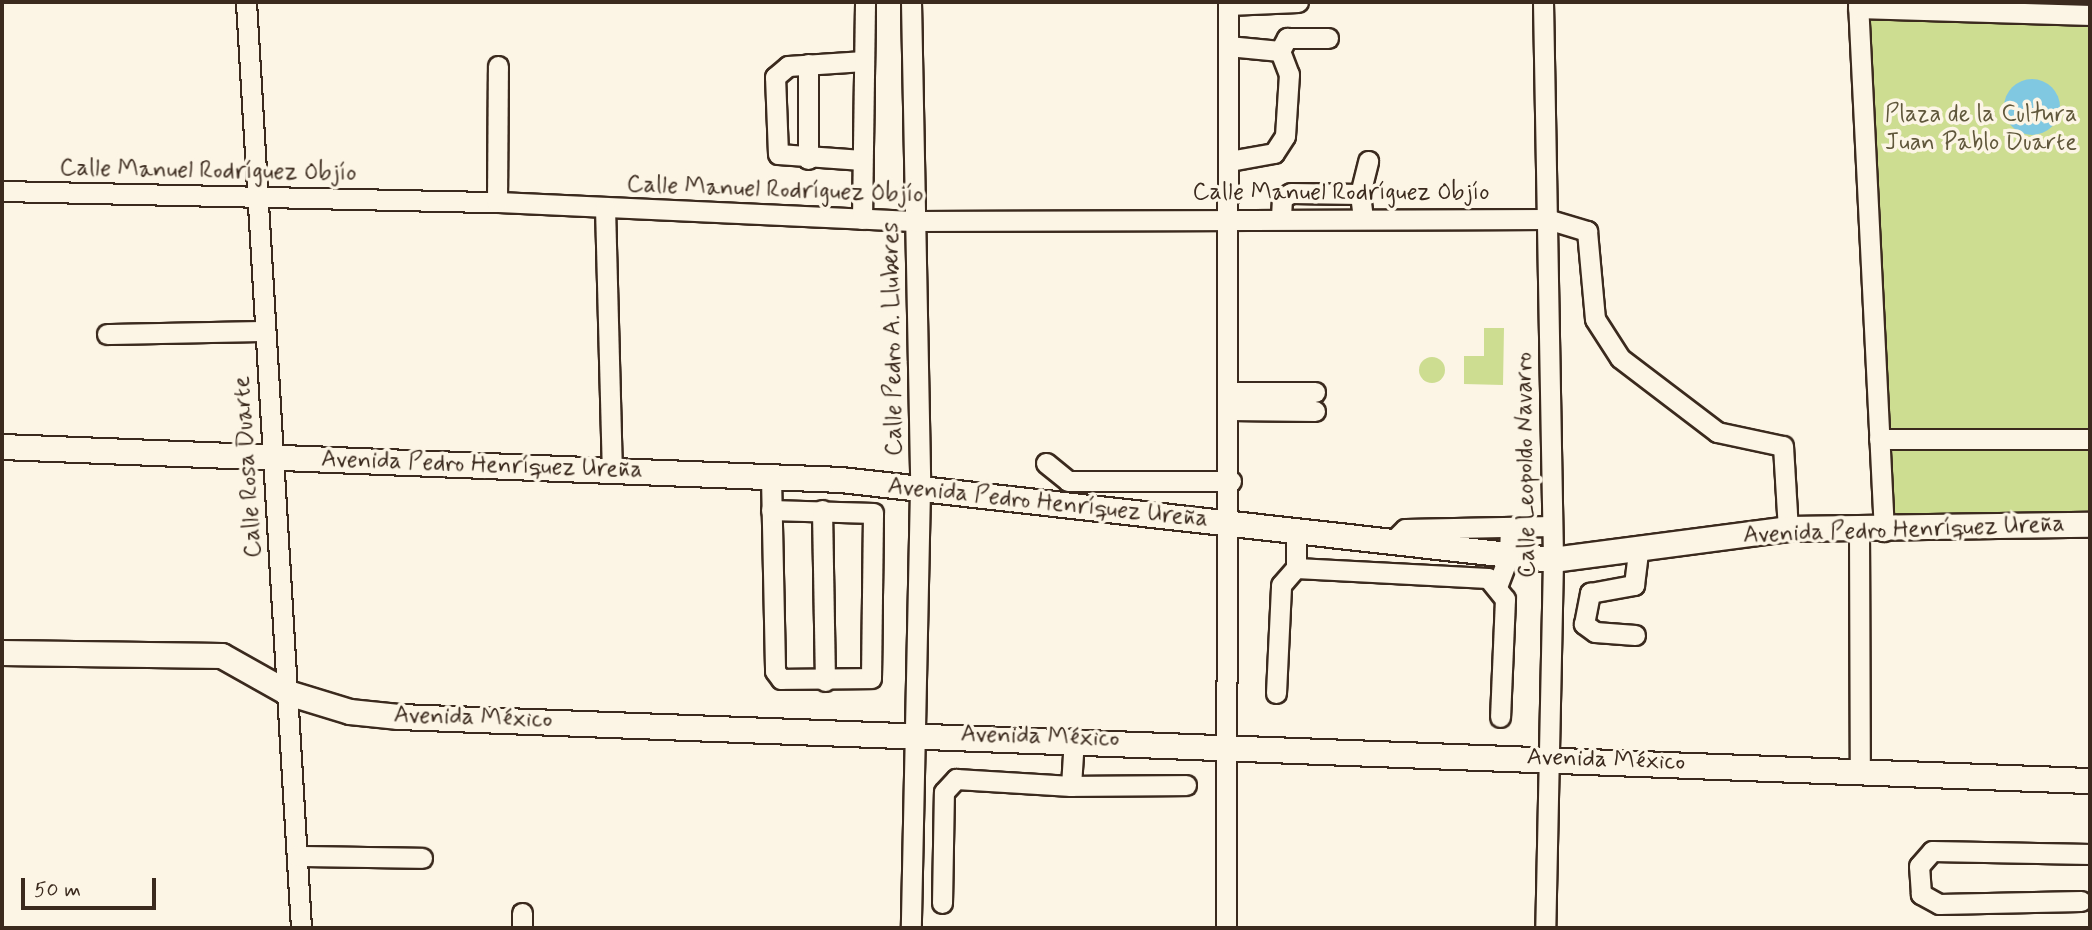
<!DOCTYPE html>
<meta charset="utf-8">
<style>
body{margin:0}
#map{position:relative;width:2092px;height:930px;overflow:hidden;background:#fcf5e5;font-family:Mynerve,sans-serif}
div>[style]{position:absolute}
.green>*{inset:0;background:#cddd91}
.round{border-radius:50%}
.water>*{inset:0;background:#80c8e1}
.roads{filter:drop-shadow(2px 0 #3b2a1e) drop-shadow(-2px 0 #3b2a1e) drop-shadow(0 2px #3b2a1e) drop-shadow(0 -2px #3b2a1e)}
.minor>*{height:19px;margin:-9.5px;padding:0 9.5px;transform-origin:9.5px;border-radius:9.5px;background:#fcf5e5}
.major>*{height:24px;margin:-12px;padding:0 12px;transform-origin:12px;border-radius:12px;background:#fcf5e5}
span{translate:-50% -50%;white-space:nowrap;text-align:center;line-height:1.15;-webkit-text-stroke:7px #fcf5e5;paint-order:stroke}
.park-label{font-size:24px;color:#60573b}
.street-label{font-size:24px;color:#3b2a1e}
.frame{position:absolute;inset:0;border:4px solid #3b2a1e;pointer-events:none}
.scale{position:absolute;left:21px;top:878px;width:135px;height:32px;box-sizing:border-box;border:4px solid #3b2a1e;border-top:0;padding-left:9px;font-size:21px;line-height:24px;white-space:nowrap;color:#3b2a1e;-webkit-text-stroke:5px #fcf5e5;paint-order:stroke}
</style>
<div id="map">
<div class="green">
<i style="clip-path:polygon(1865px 2px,2090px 2px,2090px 521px,1889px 524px)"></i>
<i style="clip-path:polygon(1484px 328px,1504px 328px,1503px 385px,1464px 384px,1464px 356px,1484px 356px)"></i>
<i class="round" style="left:1419px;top:357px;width:26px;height:26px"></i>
</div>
<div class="water">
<i class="round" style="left:2004px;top:79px;width:56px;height:56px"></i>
</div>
<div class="roads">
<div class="minor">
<i style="left:246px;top:2px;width:928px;rotate:86.6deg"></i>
<i style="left:911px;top:2px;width:487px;rotate:88.9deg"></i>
<i style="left:920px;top:489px;width:439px;rotate:91.2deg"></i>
<i style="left:1543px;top:2px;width:558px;rotate:88.97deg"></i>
<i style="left:1553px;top:560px;width:368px;rotate:91.2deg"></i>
<i style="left:1858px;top:2px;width:530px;rotate:87.19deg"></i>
<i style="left:1228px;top:5px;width:70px;rotate:-2.5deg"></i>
<i style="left:1858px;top:8px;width:232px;rotate:1.7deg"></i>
<i style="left:1228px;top:46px;width:52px;rotate:5.5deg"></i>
<i style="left:1280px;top:51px;width:25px;rotate:69deg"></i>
<i style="left:1289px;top:74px;width:62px;rotate:93.7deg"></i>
<i style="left:1285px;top:136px;width:20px;rotate:123deg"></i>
<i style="left:1274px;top:153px;width:46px;rotate:169.9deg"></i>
<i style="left:1280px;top:51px;width:15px;rotate:-62deg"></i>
<i style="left:1287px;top:38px;width:41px"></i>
<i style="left:808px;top:64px;width:95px;rotate:90deg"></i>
<i style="left:862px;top:160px;width:84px;rotate:-175.9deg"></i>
<i style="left:778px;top:154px;width:77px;rotate:-92.2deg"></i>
<i style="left:775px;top:77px;width:17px;rotate:-40deg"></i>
<i style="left:788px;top:66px;width:76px;rotate:-3.8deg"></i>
<i style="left:2px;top:191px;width:495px;rotate:1.3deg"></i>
<i style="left:497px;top:202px;width:418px;rotate:2.6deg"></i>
<i style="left:915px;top:221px;width:632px;rotate:-0.18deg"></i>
<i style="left:1547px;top:219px;width:42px;rotate:16.7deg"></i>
<i style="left:1587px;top:231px;width:88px;rotate:84.8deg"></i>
<i style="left:1595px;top:319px;width:46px;rotate:57.3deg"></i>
<i style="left:1620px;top:358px;width:122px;rotate:37.3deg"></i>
<i style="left:1717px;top:432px;width:67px;rotate:12deg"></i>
<i style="left:1783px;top:446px;width:83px;rotate:86.6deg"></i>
<i style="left:1360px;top:194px;width:34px;rotate:-76deg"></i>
<i style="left:497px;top:202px;width:136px;rotate:-89.6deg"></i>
<i style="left:605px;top:207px;width:263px;rotate:88.5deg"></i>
<i style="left:1281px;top:217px;width:19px;rotate:-87deg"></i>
<i style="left:1282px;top:198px;width:10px;rotate:-29deg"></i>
<i style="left:1291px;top:193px;width:69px;rotate:0.8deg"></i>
<i style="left:1360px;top:194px;width:24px;rotate:83deg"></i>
<i style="left:862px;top:219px;width:217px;rotate:-89.2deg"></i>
<i style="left:107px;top:334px;width:157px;rotate:-1.1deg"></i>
<i style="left:1230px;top:392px;width:85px"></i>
<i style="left:1230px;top:410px;width:85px;rotate:0.7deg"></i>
<i style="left:1879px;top:439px;width:211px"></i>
<i style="left:1046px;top:463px;width:28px;rotate:39deg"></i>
<i style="left:1068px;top:481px;width:163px"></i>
<i style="left:771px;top:477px;width:194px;rotate:88.8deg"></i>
<i style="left:775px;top:671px;width:10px;rotate:53deg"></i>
<i style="left:781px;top:679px;width:90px;rotate:-0.6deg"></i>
<i style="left:871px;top:678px;width:165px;rotate:-89.3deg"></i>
<i style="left:873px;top:513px;width:102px;rotate:-178.3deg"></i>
<i style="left:822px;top:510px;width:171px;rotate:89deg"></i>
<i style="left:1859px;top:530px;width:241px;rotate:89.8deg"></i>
<i style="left:1393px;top:541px;width:17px;rotate:-45deg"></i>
<i style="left:1405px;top:529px;width:147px;rotate:-1.2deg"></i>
<i style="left:1296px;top:568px;width:38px;rotate:-90deg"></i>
<i style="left:1498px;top:584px;width:31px;rotate:-69deg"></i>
<i style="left:1509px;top:555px;width:28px;rotate:-88deg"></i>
<i style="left:1635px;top:635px;width:40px;rotate:-175.7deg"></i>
<i style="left:1595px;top:632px;width:14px;rotate:-144deg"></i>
<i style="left:1584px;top:624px;width:32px;rotate:-79deg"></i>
<i style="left:1590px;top:593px;width:45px;rotate:-10.3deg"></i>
<i style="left:1634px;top:585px;width:38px;rotate:-83deg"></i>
<i style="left:1276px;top:693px;width:108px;rotate:-87.3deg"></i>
<i style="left:1281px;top:585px;width:23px;rotate:-49deg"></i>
<i style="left:1296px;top:568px;width:192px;rotate:3deg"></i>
<i style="left:1488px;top:578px;width:27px;rotate:51deg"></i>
<i style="left:1505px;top:599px;width:118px;rotate:92.4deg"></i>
<i style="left:1071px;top:786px;width:115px;rotate:-0.5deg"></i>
<i style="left:297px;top:856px;width:125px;rotate:0.9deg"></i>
<i style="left:2081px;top:901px;width:142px;rotate:178.8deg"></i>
<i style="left:1939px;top:904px;width:21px;rotate:-151deg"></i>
<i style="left:1921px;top:894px;width:28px;rotate:-94deg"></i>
<i style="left:1919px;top:866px;width:20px;rotate:-49deg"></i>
<i style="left:1932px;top:851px;width:158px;rotate:1.1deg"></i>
<i style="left:942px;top:903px;width:111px;rotate:-89deg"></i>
<i style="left:944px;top:792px;width:18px;rotate:-47deg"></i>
<i style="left:956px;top:779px;width:115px;rotate:3.5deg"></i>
<i style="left:1071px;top:786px;width:48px;rotate:-86.4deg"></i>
<i style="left:522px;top:913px;width:15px;rotate:90deg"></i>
<i style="left:1226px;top:928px;width:926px;rotate:-89.88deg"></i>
</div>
<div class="major">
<i style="left:2px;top:447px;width:840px;rotate:2.25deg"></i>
<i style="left:841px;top:480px;width:716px;rotate:6.41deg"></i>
<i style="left:1553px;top:560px;width:237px;rotate:-7.5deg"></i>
<i style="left:1788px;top:529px;width:302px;rotate:-0.8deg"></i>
<i style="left:2px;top:653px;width:220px;rotate:0.8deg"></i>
<i style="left:222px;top:656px;width:76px;rotate:29.3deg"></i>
<i style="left:288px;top:693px;width:65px;rotate:17deg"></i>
<i style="left:350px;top:712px;width:49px;rotate:5.8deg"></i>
<i style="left:399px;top:717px;width:1692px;rotate:2.17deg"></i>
</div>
</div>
<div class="park-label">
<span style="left:1981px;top:129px">Plaza de la Cultura<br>Juan Pablo Duarte</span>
</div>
<div class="street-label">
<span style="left:208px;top:171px;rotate:1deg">Calle Manuel Rodríguez Objío</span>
<span style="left:775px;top:190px;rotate:2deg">Calle Manuel Rodríguez Objío</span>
<span style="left:1341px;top:193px">Calle Manuel Rodríguez Objío</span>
<span style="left:893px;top:339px;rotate:-91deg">Calle Pedro A. Lluberes</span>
<span style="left:482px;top:465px;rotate:2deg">Avenida Pedro Henríquez Ureña</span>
<span style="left:1526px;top:465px;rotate:-91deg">Calle Leopoldo Navarro</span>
<span style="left:248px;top:467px;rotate:-94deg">Calle Rosa Duarte</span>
<span style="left:1048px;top:503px;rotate:6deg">Avenida Pedro Henríquez Ureña</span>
<span style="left:1904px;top:530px;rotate:-2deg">Avenida Pedro Henríquez Ureña</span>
<span style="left:473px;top:718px;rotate:2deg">Avenida México</span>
<span style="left:1040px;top:737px;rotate:2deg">Avenida México</span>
<span style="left:1606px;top:760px;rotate:2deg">Avenida México</span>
</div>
<div class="frame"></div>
<div class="scale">50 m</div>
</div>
